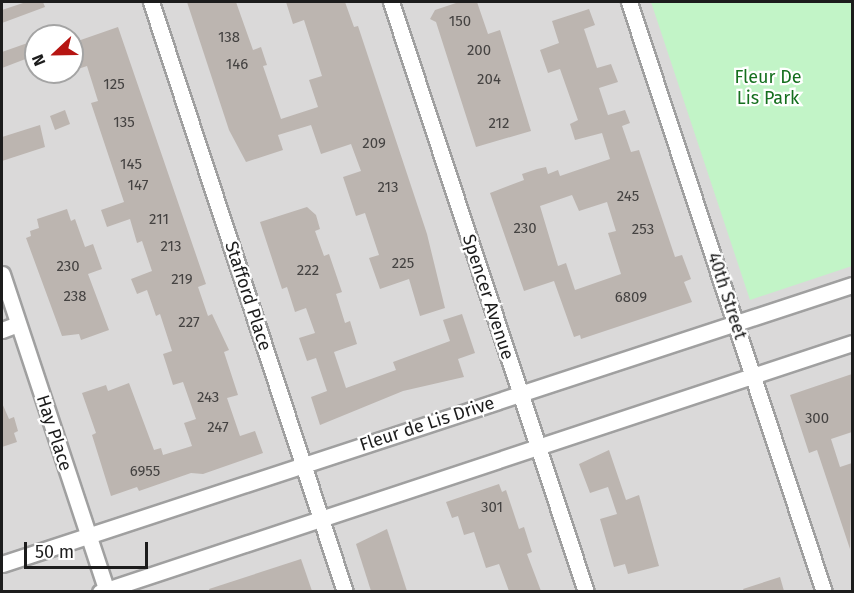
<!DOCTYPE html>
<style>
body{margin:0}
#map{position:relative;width:854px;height:593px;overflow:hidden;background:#ece9e3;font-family:"Fira Sans",sans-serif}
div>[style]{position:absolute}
.residential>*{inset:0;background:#dad9d9}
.park>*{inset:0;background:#c2f4c7}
.building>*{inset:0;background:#bcb5b0}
.roads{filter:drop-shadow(2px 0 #a0a0a0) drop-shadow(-2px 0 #a0a0a0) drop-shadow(0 2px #a0a0a0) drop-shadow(0 -2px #a0a0a0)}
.minor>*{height:15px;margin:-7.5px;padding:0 7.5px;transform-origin:7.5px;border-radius:7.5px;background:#fff}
span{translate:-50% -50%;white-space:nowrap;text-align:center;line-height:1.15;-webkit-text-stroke:4.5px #fff;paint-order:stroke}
.number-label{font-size:15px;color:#444241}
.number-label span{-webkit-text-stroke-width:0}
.park-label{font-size:18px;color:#156f1e}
.street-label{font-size:18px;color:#1c1c1c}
.frame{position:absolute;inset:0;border:3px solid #1c1c1c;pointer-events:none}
.north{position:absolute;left:24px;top:24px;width:60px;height:60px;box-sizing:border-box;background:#fff;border:2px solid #a4a4a4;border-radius:50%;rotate:248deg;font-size:16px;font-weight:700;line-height:24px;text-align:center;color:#1c1c1c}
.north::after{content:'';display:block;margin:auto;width:21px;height:27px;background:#b61512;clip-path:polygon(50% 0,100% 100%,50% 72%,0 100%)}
.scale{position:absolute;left:24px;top:542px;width:124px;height:27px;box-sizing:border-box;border:3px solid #1c1c1c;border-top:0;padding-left:8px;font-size:18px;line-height:21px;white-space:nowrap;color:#1c1c1c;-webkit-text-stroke:4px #fff;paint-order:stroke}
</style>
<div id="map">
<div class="residential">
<i style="clip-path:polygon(evenodd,2px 2px,852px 2px,852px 591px,2px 591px,2px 2px,36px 36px,72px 36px,72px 72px,36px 72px,36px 36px)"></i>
</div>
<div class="park">
<i style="clip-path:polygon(651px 2px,852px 2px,852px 266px,750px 300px)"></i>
</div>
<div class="building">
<i style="clip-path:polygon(26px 2px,43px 2px,45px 7px,2px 23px,2px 10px)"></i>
<i style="clip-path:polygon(187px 2px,236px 2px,253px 50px,261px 47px,267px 65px,263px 66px,281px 119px,318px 107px,309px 80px,322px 76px,304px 20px,293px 24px,286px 2px,345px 2px,354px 27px,358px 26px,427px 234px,445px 308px,420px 316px,409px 279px,380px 289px,369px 258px,379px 255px,365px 213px,356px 216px,343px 177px,361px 171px,351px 144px,321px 154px,311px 125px,278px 135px,283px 150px,246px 162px,229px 130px)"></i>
<i style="clip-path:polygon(459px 2px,477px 2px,488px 34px,500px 30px,531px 131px,476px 147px,436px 22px,430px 19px,435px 10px)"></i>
<i style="clip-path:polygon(evenodd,589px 9px,595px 25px,584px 29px,597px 68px,611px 64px,618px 82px,599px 88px,608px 115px,625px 110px,630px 123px,622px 126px,631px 152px,639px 150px,675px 257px,682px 255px,691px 279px,684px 282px,692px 302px,581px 339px,580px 335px,574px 337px,554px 281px,524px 291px,490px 193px,524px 180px,522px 174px,537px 169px,546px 167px,548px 174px,558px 170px,560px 176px,610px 159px,602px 133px,575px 140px,570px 124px,578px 120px,560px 69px,548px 73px,540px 50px,559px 43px,552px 21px,589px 9px,572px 195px,579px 211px,607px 202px,616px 231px,608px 233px,621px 274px,575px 290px,566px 263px,558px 266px,540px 206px,572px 195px)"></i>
<i style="clip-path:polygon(118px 27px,206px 284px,198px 287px,208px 316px,212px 314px,229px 350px,224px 352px,238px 395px,227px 398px,240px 436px,255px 431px,263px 453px,203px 474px,191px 473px,139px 491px,137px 487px,111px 496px,92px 435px,96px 433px,82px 393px,106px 385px,108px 391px,129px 383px,154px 450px,161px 448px,163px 455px,192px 446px,184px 423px,196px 419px,183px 382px,173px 385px,163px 354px,172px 351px,160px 314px,156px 316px,147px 290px,137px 294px,131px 279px,152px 271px,142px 241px,137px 243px,130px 219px,107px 227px,101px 210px,124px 202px,91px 103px,98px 101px,87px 66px,72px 71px,72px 43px)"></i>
<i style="clip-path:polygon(36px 40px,36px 55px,2px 68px,2px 52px)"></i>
<i style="clip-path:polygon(65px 110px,70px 124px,55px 130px,50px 116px)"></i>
<i style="clip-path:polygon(40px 125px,45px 147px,2px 161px,2px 137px)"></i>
<i style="clip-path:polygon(307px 207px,316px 215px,320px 229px,315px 231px,324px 256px,329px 254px,342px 292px,336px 294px,345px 323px,350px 321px,357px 344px,334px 352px,346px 388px,396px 370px,393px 362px,450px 341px,443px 320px,462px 314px,475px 353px,458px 359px,464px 377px,403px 391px,320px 425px,311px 397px,327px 391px,316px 358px,307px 361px,299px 338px,315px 333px,306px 308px,295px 312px,287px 287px,282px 289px,260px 222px)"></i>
<i style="clip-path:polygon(67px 209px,71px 221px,75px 219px,85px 247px,93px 244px,102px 269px,88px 274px,109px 330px,81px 340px,79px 334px,62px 336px,26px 238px,31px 236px,30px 231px,39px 228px,37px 219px)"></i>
<i style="clip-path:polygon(852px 374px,852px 432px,831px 439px,840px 467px,852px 463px,850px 549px,817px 450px,809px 453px,790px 395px)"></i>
<i style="clip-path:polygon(2px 403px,9px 419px,14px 417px,18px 431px,14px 433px,17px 442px,2px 447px)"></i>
<i style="clip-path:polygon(609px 450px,626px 500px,639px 495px,659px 566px,628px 574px,625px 564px,614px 567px,600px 519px,617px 514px,608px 487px,590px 493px,579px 464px)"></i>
<i style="clip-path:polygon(499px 484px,502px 492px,506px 490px,519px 529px,524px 527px,532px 552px,527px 554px,541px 591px,509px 591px,499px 564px,486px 568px,474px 532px,464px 535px,458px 516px,452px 518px,446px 502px)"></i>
<i style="clip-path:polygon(387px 529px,407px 591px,371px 591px,356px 544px)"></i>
<i style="clip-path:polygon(301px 559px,312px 591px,210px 591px,209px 589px)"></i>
<i style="clip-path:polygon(780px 577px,784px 591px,744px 591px,743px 589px)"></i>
</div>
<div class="roads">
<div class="minor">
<i style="left:151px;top:2px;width:621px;rotate:71.8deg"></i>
<i style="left:391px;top:2px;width:621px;rotate:71.71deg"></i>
<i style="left:629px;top:2px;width:621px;rotate:71.71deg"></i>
<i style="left:2px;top:274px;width:335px;rotate:71.7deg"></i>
<i style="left:2px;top:330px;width:17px;rotate:-21deg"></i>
<i style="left:2px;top:564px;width:895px;rotate:-18.17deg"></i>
<i style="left:100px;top:592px;width:792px;rotate:-18.32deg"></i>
</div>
</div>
<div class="number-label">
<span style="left:460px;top:22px">150</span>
<span style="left:229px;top:38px">138</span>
<span style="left:479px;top:51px">200</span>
<span style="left:237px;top:65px">146</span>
<span style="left:489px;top:80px">204</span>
<span style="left:114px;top:85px">125</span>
<span style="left:124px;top:123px">135</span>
<span style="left:499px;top:124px">212</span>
<span style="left:374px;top:144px">209</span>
<span style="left:131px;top:165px">145</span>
<span style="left:138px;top:186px">147</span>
<span style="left:388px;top:188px">213</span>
<span style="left:628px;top:197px">245</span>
<span style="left:159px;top:220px">211</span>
<span style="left:525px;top:229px">230</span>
<span style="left:643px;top:230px">253</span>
<span style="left:171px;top:247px">213</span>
<span style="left:403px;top:264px">225</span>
<span style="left:68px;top:267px">230</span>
<span style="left:308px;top:271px">222</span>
<span style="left:182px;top:280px">219</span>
<span style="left:75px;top:297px">238</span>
<span style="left:631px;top:298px">6809</span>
<span style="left:189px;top:323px">227</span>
<span style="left:208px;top:398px">243</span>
<span style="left:817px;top:419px">300</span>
<span style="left:218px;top:428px">247</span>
<span style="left:145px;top:472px">6955</span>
<span style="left:492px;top:508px">301</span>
</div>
<div class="park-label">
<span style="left:768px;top:88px">Fleur De<br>Lis Park</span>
</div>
<div class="street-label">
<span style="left:248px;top:296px;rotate:72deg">Stafford Place</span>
<span style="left:727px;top:296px;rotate:72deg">40th Street</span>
<span style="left:488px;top:297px;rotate:72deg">Spencer Avenue</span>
<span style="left:427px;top:424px;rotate:-18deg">Fleur de Lis Drive</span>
<span style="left:54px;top:433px;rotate:72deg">Hay Place</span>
</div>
<div class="frame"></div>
<div class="north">N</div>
<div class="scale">50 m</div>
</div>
